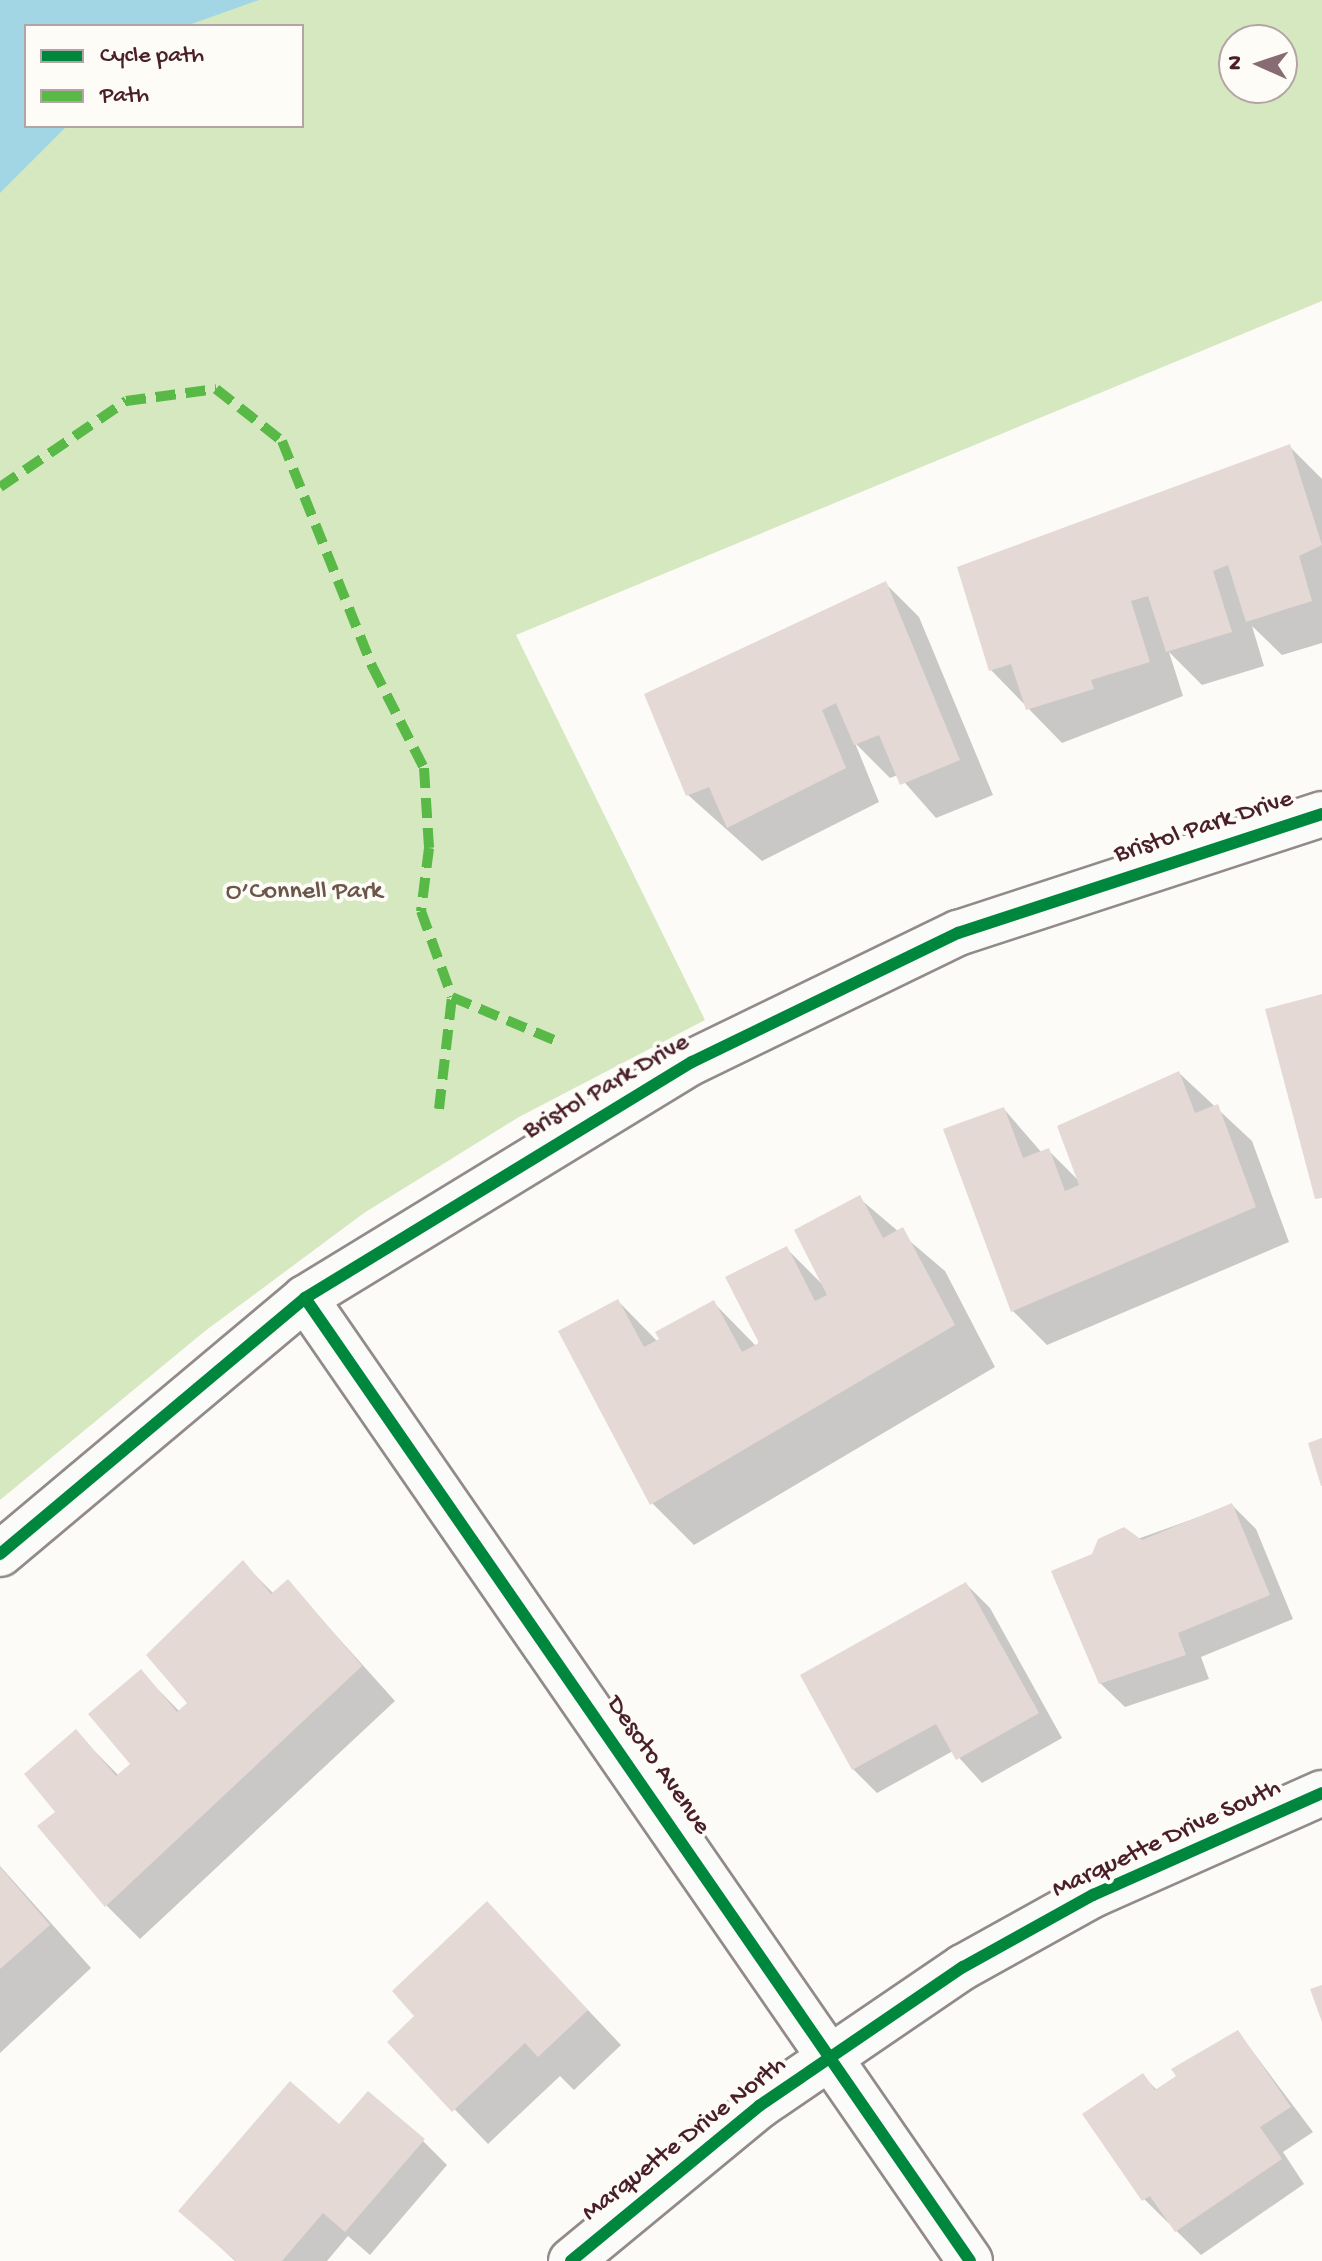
<!DOCTYPE html>
<meta charset="utf-8">
<style>
body{margin:0}
#map{position:relative;width:1322px;height:2261px;overflow:hidden;background:#fcfbf8;font-family:"Gochi Hand",sans-serif}
div>[style]{position:absolute}
.green>*{inset:0;background:#d6e8c0}
.water>*{inset:0;background:#a2d6e4}
.shadow>*{inset:0;background:#0003}
.building>*{inset:0;background:#e5d9d5}
.roads{filter:drop-shadow(2px 0 #928a8b) drop-shadow(-2px 0 #928a8b) drop-shadow(0 2px #928a8b) drop-shadow(0 -2px #928a8b)}
.minor>*{height:44px;margin:-22px;padding:0 22px;transform-origin:22px;border-radius:22px;background:#fbfbf9}
.quiet>*{height:10px;margin-top:-5px;transform-origin:0;background:repeating-linear-gradient(90deg,#58b947 0 20px,transparent 0 30px)}
.cycleway>*{height:12px;margin:-6px;padding:0 6px;transform-origin:6px;border-radius:6px;background:#00873e}
span{translate:-50% -50%;white-space:nowrap;text-align:center;line-height:1.15;-webkit-text-stroke:8px #fdfcf7;paint-order:stroke}
.street-label{font-size:26px;color:#4a1f2b}
.park-label{font-size:26px;color:#6b564a}
.legend{position:absolute;left:24px;top:24px;width:280px;height:104px;box-sizing:border-box;background:#fdfcf7;border:2px solid #b5a4a5;margin:0;padding:10px 14px;list-style:none;font-size:24px;color:#4a1f2b}
.legend li{display:flex;align-items:center;gap:16px;height:40px}
.legend b{width:40px;border:2px solid #b5a4a5}
.north{position:absolute;left:1218px;top:24px;width:80px;height:80px;box-sizing:border-box;background:#fdfcf7;border:2px solid #b5a4a5;border-radius:50%;rotate:273deg;font-size:22px;font-weight:700;line-height:32px;text-align:center;color:#4a1f2b}
.north::after{content:'';display:block;margin:auto;width:28px;height:36px;background:#886c73;clip-path:polygon(50% 0,100% 100%,50% 72%,0 100%)}
</style>
<div id="map">
<div class="green">
<i style="clip-path:polygon(evenodd,0 0,1322px 0,1322px 301px,516px 635px,705px 1020px,519px 1117px,364px 1213px,205px 1331px,0 1500px,0 0,26px 26px,302px 26px,302px 126px,26px 126px,26px 26px,0 0,1234px 40px,1282px 40px,1282px 88px,1234px 88px,1234px 40px)"></i>
</div>
<div class="water">
<i style="clip-path:polygon(0 0,259px 0,186px 26px,26px 26px,26px 126px,67px 126px,0 193px)"></i>
</div>
<div class="shadow">
<i style="clip-path:polygon(1289px 446px,1322px 479px,1322px 643px,1282px 655px,1252px 626px,1264px 666px,1202px 685px,1169px 652px,1183px 696px,1062px 743px,991px 670px)"></i>
<i style="clip-path:polygon(885px 583px,919px 617px,993px 795px,936px 818px,898px 775px,890px 778px,855px 743px,879px 802px,762px 861px,688px 795px)"></i>
<i style="clip-path:polygon(1179px 1073px,1252px 1141px,1289px 1242px,1047px 1345px,1013px 1311px,1004px 1109px,1042px 1153px,1049px 1151px,1079px 1181px)"></i>
<i style="clip-path:polygon(859px 1198px,945px 1271px,995px 1367px,694px 1545px,652px 1503px,618px 1301px,658px 1342px,714px 1303px,757px 1347px,786px 1248px,823px 1285px)"></i>
<i style="clip-path:polygon(1232px 1505px,1256px 1529px,1293px 1619px,1201px 1657px,1209px 1679px,1125px 1707px,1100px 1683px,1093px 1555px)"></i>
<i style="clip-path:polygon(243px 1563px,274px 1594px,288px 1582px,395px 1701px,140px 1939px,106px 1905px,58px 1812px,76px 1732px,119px 1776px,133px 1765px,140px 1671px,180px 1712px,190px 1704px)"></i>
<i style="clip-path:polygon(966px 1584px,990px 1608px,1062px 1738px,982px 1783px,953px 1751px,877px 1793px,853px 1769px)"></i>
<i style="clip-path:polygon(0 1866px,91px 1968px,0 2053px)"></i>
<i style="clip-path:polygon(520px 1938px,621px 2045px,574px 2090px,560px 2076px,488px 2144px,390px 2042px)"></i>
<i style="clip-path:polygon(1238px 2032px,1313px 2132px,1283px 2152px,1304px 2184px,1201px 2255px,1144px 2199px,1143px 2076px,1158px 2091px)"></i>
<i style="clip-path:polygon(340px 2127px,423px 2141px,447px 2165px,370px 2255px,348px 2236px,327px 2261px,235px 2261px,181px 2211px)"></i>
</div>
<div class="building">
<i style="clip-path:polygon(1290px 444px,1322px 545px,1299px 556px,1312px 601px,1246px 622px,1228px 565px,1213px 571px,1232px 632px,1166px 652px,1148px 596px,1131px 601px,1150px 662px,1091px 680px,1094px 689px,1026px 710px,1011px 664px,989px 671px,957px 567px)"></i>
<i style="clip-path:polygon(886px 581px,960px 760px,900px 785px,879px 735px,854px 745px,836px 703px,822px 710px,846px 768px,727px 828px,709px 787px,686px 796px,644px 694px)"></i>
<i style="clip-path:polygon(1322px 994px,1322px 1198px,1315px 1199px,1265px 1009px)"></i>
<i style="clip-path:polygon(1179px 1071px,1195px 1113px,1218px 1104px,1256px 1207px,1011px 1312px,943px 1129px,1004px 1107px,1023px 1158px,1049px 1148px,1065px 1191px,1079px 1185px,1057px 1126px)"></i>
<i style="clip-path:polygon(860px 1195px,883px 1238px,903px 1227px,955px 1325px,650px 1505px,558px 1331px,618px 1299px,644px 1347px,659px 1339px,655px 1332px,714px 1300px,742px 1352px,759px 1343px,725px 1277px,787px 1246px,815px 1301px,827px 1295px,794px 1230px)"></i>
<i style="clip-path:polygon(1322px 1438px,1322px 1486px,1321px 1486px,1308px 1443px)"></i>
<i style="clip-path:polygon(1232px 1503px,1270px 1595px,1178px 1633px,1186px 1655px,1099px 1684px,1051px 1571px,1092px 1554px,1098px 1539px,1124px 1527px,1142px 1540px)"></i>
<i style="clip-path:polygon(243px 1560px,271px 1594px,288px 1579px,362px 1666px,105px 1907px,37px 1826px,55px 1812px,24px 1774px,76px 1729px,116px 1776px,130px 1764px,88px 1714px,141px 1669px,177px 1712px,187px 1703px,146px 1655px)"></i>
<i style="clip-path:polygon(966px 1582px,1039px 1713px,956px 1760px,936px 1724px,852px 1770px,800px 1675px)"></i>
<i style="clip-path:polygon(0 1867px,50px 1925px,0 1969px)"></i>
<i style="clip-path:polygon(487px 1901px,588px 2010px,538px 2057px,525px 2043px,452px 2112px,387px 2042px,414px 2016px,392px 1991px)"></i>
<i style="clip-path:polygon(1322px 1985px,1322px 2022px,1310px 1989px)"></i>
<i style="clip-path:polygon(1238px 2030px,1291px 2107px,1260px 2127px,1282px 2159px,1175px 2232px,1150px 2196px,1142px 2201px,1082px 2114px,1143px 2073px,1155px 2090px,1176px 2076px,1171px 2069px)"></i>
<i style="clip-path:polygon(290px 2081px,339px 2124px,368px 2091px,425px 2139px,345px 2232px,323px 2213px,282px 2261px,236px 2261px,178px 2211px)"></i>
</div>
<div class="roads">
<div class="minor">
<i style="left:305px;top:1298px;width:1170px;rotate:55.37deg"></i>
<i style="left:0;top:1554px;width:398px;rotate:-40deg"></i>
<i style="left:305px;top:1298px;width:453px;rotate:-31.4deg"></i>
<i style="left:692px;top:1062px;width:296px;rotate:-25.9deg"></i>
<i style="left:958px;top:933px;width:383px;rotate:-18.1deg"></i>
<i style="left:571px;top:2261px;width:244px;rotate:-39.5deg"></i>
<i style="left:759px;top:2106px;width:247px;rotate:-34.3deg"></i>
<i style="left:963px;top:1967px;width:149px;rotate:-29deg"></i>
<i style="left:1093px;top:1895px;width:251px;rotate:-24deg"></i>
</div>
</div>
<div class="quiet">
<i style="left:0;top:487px;width:153px;rotate:-34.3deg"></i>
<i style="left:126px;top:401px;width:91px;rotate:-7.6deg"></i>
<i style="left:216px;top:389px;width:84px;rotate:38.2deg"></i>
<i style="left:282px;top:441px;width:245px;rotate:68.2deg"></i>
<i style="left:373px;top:668px;width:112px;rotate:63deg"></i>
<i style="left:424px;top:768px;width:80px;rotate:86.4deg"></i>
<i style="left:429px;top:848px;width:64px;rotate:97.2deg"></i>
<i style="left:421px;top:911px;width:91px;rotate:70.2deg"></i>
<i style="left:439px;top:1109px;width:113px;rotate:-83.4deg"></i>
<i style="left:452px;top:997px;width:113px;rotate:22.9deg"></i>
</div>
<div class="cycleway">
<i style="left:305px;top:1298px;width:1170px;rotate:55.37deg"></i>
<i style="left:0;top:1554px;width:398px;rotate:-40deg"></i>
<i style="left:305px;top:1298px;width:453px;rotate:-31.4deg"></i>
<i style="left:692px;top:1062px;width:296px;rotate:-25.9deg"></i>
<i style="left:958px;top:933px;width:383px;rotate:-18.1deg"></i>
<i style="left:571px;top:2261px;width:244px;rotate:-39.5deg"></i>
<i style="left:759px;top:2106px;width:247px;rotate:-34.3deg"></i>
<i style="left:963px;top:1967px;width:149px;rotate:-29deg"></i>
<i style="left:1093px;top:1895px;width:251px;rotate:-24deg"></i>
</div>
<div class="street-label">
<span style="left:1204px;top:828px;rotate:-18deg">Bristol Park Drive</span>
<span style="left:607px;top:1088px;rotate:-30deg">Bristol Park Drive</span>
<span style="left:657px;top:1766px;rotate:55deg">Desoto Avenue</span>
<span style="left:1167px;top:1840px;rotate:-25deg">Marquette Drive South</span>
<span style="left:685px;top:2140px;rotate:-38deg">Marquette Drive North</span>
</div>
<div class="park-label">
<span style="left:304px;top:893px">O’Connell Park</span>
</div>
<ul class="legend">
<li><b style="height:10px;background:#00873e"></b>Cycle path</li>
<li><b style="height:10px;background:#58b947"></b>Path</li>
</ul>
<div class="north">N</div>
</div>
